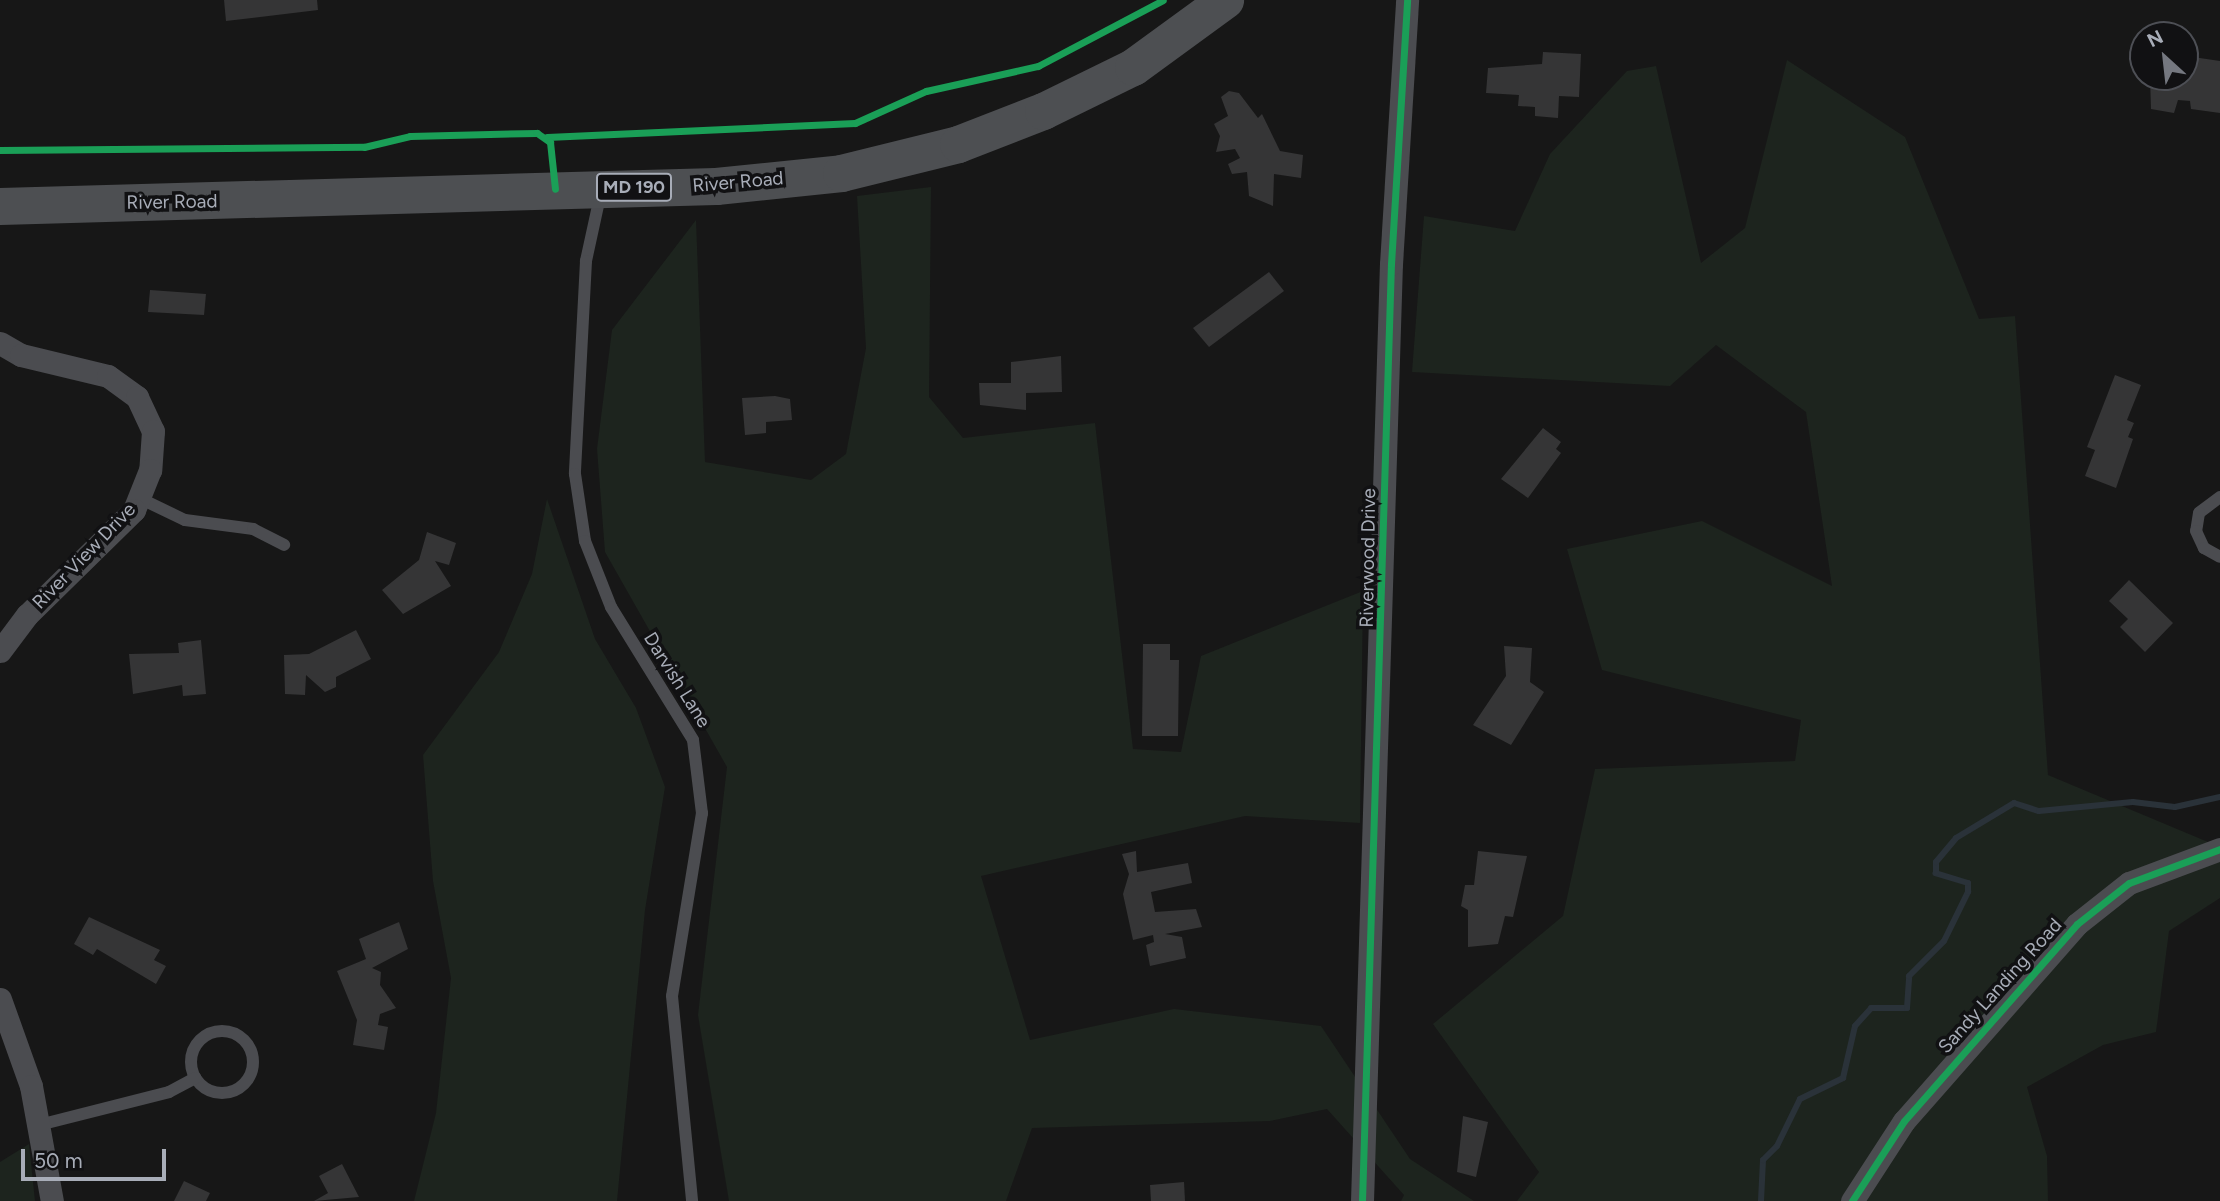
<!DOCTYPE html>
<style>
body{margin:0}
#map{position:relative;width:2220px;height:1201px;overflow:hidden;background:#171717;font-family:Figtree,sans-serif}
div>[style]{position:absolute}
.green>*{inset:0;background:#1d241e}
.stream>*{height:6px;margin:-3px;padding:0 3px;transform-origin:3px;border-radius:3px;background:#2a3239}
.building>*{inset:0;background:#353536}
.service>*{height:12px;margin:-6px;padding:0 6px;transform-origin:6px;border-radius:6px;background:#4b4c50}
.service>.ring{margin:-6px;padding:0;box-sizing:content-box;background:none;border:12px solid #4b4c50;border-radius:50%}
.minor>*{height:23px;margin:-11.5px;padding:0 11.5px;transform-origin:11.5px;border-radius:11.5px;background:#4b4c50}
.primary>*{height:37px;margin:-18.5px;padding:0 18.5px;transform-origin:18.5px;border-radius:18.5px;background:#4d4f52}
.cycleway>*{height:7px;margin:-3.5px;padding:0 3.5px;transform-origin:3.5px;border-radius:3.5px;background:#1a9f57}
span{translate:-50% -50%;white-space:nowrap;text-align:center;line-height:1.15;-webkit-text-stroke:7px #111113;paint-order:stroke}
.shield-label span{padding:2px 5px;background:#111113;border:2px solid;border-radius:5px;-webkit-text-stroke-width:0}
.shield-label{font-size:18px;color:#a8adb8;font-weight:700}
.street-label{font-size:19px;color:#a8adb8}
.north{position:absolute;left:2129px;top:21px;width:70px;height:70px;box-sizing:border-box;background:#111113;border:2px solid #4d4f55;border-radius:50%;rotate:333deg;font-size:19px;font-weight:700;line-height:28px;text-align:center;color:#a8adb8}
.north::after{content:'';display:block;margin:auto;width:24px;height:32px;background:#757880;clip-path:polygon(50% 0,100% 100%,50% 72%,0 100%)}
.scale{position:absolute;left:21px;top:1149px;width:145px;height:32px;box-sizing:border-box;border:4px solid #a8adb8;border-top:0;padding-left:9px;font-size:21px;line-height:24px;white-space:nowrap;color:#a8adb8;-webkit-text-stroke:5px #111113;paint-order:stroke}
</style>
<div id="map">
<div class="green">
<i style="clip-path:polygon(1787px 60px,1905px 137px,1979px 319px,2015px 316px,2048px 775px,2220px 847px,2220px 898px,2169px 931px,2156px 1032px,2103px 1045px,2027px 1087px,2047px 1156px,2048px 1201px,1517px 1201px,1539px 1172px,1433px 1024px,1563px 916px,1595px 769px,1795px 761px,1801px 720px,1602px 670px,1567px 549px,1702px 521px,1832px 586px,1806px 412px,1716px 345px,1670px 386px,1412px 372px,1424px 216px,1515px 231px,1550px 154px,1627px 71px,1656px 66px,1701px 263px,1745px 228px)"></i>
<i style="clip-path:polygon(931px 187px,929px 397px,963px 438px,1095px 423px,1133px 749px,1181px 752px,1201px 656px,1363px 591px,1360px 823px,1245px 816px,981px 876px,1030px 1040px,1174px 1009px,1321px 1026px,1410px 1159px,1474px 1201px,1401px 1201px,1404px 1195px,1327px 1109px,1270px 1121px,1032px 1128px,1006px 1201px,729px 1201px,698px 1015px,727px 767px,605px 552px,597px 449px,612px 330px,696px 220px,705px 462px,811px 480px,846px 454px,866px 348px,857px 196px)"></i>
<i style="clip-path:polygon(547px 499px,595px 639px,636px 708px,665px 787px,645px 910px,617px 1201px,414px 1201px,436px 1113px,451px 978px,433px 881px,423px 755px,499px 652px,532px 574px)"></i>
<i style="clip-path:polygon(29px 1144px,35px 1201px,0 1201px,0 1162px)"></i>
</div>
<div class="stream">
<i style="left:1761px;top:1201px;width:41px;rotate:-87.2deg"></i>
<i style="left:1763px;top:1160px;width:20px;rotate:-45deg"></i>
<i style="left:1777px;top:1146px;width:52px;rotate:-63.9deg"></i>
<i style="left:1800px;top:1099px;width:48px;rotate:-26deg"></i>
<i style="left:1843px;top:1078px;width:53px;rotate:-77deg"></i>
<i style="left:1855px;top:1026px;width:24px;rotate:-48deg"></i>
<i style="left:1871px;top:1008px;width:36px"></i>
<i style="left:1907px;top:1008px;width:32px;rotate:-86deg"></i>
<i style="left:1909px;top:976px;width:49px;rotate:-45deg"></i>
<i style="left:1944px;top:941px;width:55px;rotate:-63.9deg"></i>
<i style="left:1968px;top:892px;width:9px;rotate:-90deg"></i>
<i style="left:1968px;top:883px;width:34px;rotate:-163deg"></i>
<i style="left:1936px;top:873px;width:11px;rotate:-90deg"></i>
<i style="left:1936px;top:862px;width:31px;rotate:-50deg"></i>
<i style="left:1956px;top:838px;width:68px;rotate:-31.1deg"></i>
<i style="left:2014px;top:803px;width:26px;rotate:18deg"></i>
<i style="left:2039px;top:811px;width:94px;rotate:-5.5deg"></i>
<i style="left:2133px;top:802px;width:42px;rotate:6.8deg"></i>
<i style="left:2175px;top:807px;width:46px;rotate:-12.5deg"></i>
</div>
<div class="building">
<i style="clip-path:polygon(224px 0,317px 0,318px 10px,226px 21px)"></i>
<i style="clip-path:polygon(2185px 50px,2186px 56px,2220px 61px,2220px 113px,2191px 109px,2190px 101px,2178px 100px,2174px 113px,2151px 109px,2150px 77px,2185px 77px)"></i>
<i style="clip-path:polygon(1543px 52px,1581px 54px,1579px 97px,1559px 96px,1558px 118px,1535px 116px,1535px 107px,1518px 106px,1519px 95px,1486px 93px,1488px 68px,1542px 64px)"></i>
<i style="clip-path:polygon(1229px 91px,1239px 93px,1258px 118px,1262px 114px,1280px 151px,1303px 155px,1301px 178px,1274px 174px,1273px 206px,1249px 196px,1247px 172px,1232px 174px,1228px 164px,1240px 158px,1235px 149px,1216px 152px,1220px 136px,1214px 124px,1228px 116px,1221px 97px)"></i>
<i style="clip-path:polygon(1269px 272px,1284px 291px,1209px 347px,1193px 328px)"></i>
<i style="clip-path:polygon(150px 290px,206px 294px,204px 315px,148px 312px)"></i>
<i style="clip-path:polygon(1061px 356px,1062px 392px,1026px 393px,1026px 410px,980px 405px,979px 383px,1011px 383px,1011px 362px)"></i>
<i style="clip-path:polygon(2115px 375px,2141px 385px,2127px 420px,2134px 423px,2128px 437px,2133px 439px,2116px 488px,2085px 476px,2095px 450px,2087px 447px)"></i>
<i style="clip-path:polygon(775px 396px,790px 399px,792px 420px,766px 422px,766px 433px,745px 435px,742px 398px)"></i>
<i style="clip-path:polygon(1543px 428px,1561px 442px,1556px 449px,1561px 453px,1528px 498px,1501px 479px)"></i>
<i style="clip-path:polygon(427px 532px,456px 543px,449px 565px,435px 561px,451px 586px,403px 614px,382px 590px,419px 560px)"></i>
<i style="clip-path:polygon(2129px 580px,2173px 623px,2145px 652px,2120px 627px,2128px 619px,2109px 601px)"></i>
<i style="clip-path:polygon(356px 630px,371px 659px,336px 677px,336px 687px,325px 692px,306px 675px,305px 695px,285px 694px,284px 655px,309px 654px)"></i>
<i style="clip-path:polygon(201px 640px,206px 694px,183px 696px,182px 685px,133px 694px,129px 654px,179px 653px,178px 643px)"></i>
<i style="clip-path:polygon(1143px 644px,1170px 644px,1170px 660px,1179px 660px,1178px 736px,1142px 736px)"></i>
<i style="clip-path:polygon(1504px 646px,1532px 648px,1530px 682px,1544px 692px,1511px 745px,1473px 725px,1506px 676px)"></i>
<i style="clip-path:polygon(1136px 851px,1137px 872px,1188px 863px,1192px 883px,1151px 892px,1155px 912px,1196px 909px,1202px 927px,1165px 934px,1182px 937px,1186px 958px,1150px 966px,1146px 945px,1154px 942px,1153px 935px,1133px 940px,1123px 894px,1129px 874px,1122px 854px)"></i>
<i style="clip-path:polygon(1478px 851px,1527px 856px,1513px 917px,1505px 916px,1498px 944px,1468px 947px,1468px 910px,1461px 906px,1465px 885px,1474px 885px)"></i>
<i style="clip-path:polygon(89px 917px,160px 950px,154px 960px,166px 966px,156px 984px,97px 949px,93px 955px,74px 944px)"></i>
<i style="clip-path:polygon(399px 922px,408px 949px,372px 968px,381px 972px,380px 985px,396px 1008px,380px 1014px,378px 1025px,388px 1027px,384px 1050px,353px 1045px,357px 1020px,337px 971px,366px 959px,359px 939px)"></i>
<i style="clip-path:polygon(1463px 1116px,1488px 1122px,1476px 1177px,1457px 1172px)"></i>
<i style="clip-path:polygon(342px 1164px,359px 1197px,314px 1201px,328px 1193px,319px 1176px)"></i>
<i style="clip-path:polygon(184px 1181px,210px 1193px,206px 1201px,174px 1201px)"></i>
<i style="clip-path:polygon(1184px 1182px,1185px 1201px,1151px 1201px,1150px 1185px)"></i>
</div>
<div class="service">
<i style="left:601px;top:192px;width:71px;rotate:102.3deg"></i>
<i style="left:586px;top:261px;width:213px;rotate:93deg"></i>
<i style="left:575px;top:474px;width:68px;rotate:81.5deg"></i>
<i style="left:585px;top:541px;width:71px;rotate:68.5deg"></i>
<i style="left:611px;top:607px;width:156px;rotate:58.3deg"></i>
<i style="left:693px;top:740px;width:74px;rotate:83deg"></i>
<i style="left:702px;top:813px;width:185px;rotate:99.3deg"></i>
<i style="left:672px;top:996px;width:206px;rotate:84.4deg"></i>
<i style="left:2220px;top:497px;width:26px;rotate:143deg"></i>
<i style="left:2199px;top:513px;width:18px;rotate:99deg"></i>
<i style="left:2196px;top:531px;width:19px;rotate:65deg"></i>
<i style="left:2204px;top:548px;width:18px;rotate:29deg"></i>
<i style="left:139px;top:498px;width:51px;rotate:25.6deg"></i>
<i style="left:185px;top:520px;width:69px;rotate:7.5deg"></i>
<i style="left:253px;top:529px;width:35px;rotate:27deg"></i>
<i class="ring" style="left:191px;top:1031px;width:50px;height:50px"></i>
<i style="left:39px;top:1125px;width:134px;rotate:-14.2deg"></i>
<i style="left:169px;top:1092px;width:30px;rotate:-28deg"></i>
</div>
<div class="minor">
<i style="left:0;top:343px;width:24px;rotate:30deg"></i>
<i style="left:21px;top:355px;width:89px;rotate:13.6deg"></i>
<i style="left:108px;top:376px;width:36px;rotate:36deg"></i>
<i style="left:137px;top:397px;width:38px;rotate:65deg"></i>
<i style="left:153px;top:431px;width:39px;rotate:94deg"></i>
<i style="left:150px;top:470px;width:43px;rotate:111.8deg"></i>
<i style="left:134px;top:510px;width:150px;rotate:135.5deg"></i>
<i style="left:27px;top:615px;width:45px;rotate:126.9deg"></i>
<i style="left:0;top:999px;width:92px;rotate:70.4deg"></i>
<i style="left:31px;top:1086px;width:117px;rotate:79.7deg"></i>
<i style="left:1362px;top:1201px;width:937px;rotate:-88.23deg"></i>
<i style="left:1391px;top:264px;width:264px;rotate:-86.5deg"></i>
<i style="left:1852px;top:1201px;width:95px;rotate:-57deg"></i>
<i style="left:1904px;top:1121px;width:262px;rotate:-48.7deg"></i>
<i style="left:2077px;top:924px;width:66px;rotate:-38.3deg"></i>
<i style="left:2129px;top:883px;width:97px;rotate:-20.5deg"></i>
</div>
<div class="primary">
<i style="left:0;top:206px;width:716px;rotate:-1.6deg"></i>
<i style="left:716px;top:186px;width:126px;rotate:-5.9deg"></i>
<i style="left:841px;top:173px;width:121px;rotate:-13.9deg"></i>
<i style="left:958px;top:144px;width:91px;rotate:-21.2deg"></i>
<i style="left:1043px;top:111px;width:100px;rotate:-26.1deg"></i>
<i style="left:1133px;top:67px;width:114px;rotate:-36.1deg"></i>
</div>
<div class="cycleway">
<i style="left:547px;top:137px;width:308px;rotate:-2.6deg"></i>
<i style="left:855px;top:123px;width:78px;rotate:-24.3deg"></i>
<i style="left:926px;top:91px;width:115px;rotate:-12.6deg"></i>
<i style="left:1038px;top:66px;width:141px;rotate:-27.8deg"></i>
<i style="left:0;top:150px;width:364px;rotate:-0.5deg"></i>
<i style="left:364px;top:147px;width:47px;rotate:-13.4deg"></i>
<i style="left:410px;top:136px;width:127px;rotate:-1.4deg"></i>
<i style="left:537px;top:133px;width:16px;rotate:35deg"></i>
<i style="left:550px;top:142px;width:47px;rotate:83.9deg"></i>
<i style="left:1362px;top:1201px;width:937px;rotate:-88.23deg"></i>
<i style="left:1391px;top:264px;width:264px;rotate:-86.5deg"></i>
<i style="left:1852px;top:1201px;width:95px;rotate:-57deg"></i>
<i style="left:1904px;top:1121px;width:262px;rotate:-48.7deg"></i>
<i style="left:2077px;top:924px;width:66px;rotate:-38.3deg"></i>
<i style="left:2129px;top:883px;width:97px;rotate:-20.5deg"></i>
</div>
<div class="shield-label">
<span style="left:634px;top:187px">MD 190</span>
</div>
<div class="street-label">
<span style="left:738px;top:182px;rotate:-5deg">River Road</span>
<span style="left:172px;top:202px;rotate:-1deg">River Road</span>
<span style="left:84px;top:556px;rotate:-46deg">River View Drive</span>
<span style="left:1368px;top:558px;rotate:-89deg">Riverwood Drive</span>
<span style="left:677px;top:680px;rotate:58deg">Darvish Lane</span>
<span style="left:2000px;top:986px;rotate:-48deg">Sandy Landing Road</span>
</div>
<div class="north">N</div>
<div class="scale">50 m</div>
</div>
